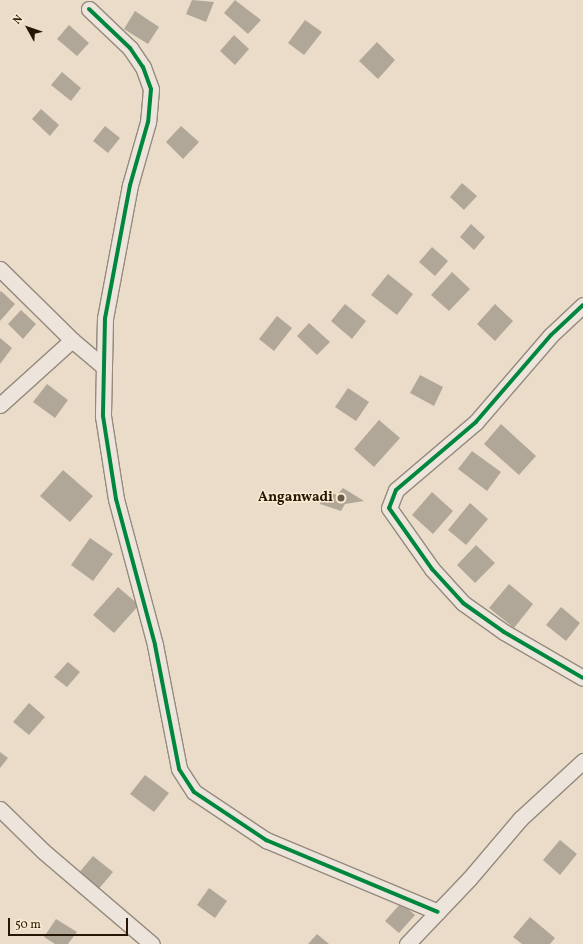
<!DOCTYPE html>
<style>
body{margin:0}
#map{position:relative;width:583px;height:944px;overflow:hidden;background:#eadcc8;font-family:Vollkorn,serif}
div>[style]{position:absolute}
.building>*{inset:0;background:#b1a799}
.roads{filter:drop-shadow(1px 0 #948a7d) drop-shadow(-1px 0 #948a7d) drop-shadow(0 1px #948a7d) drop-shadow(0 -1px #948a7d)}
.minor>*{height:15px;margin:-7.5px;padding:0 7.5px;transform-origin:7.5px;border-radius:7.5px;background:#ede5dc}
.cycleway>*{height:4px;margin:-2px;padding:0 2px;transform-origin:2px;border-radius:2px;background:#00873e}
.dots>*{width:11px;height:11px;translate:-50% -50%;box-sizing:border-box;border:2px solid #faead2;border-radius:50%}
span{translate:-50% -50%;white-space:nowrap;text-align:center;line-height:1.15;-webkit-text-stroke:3px #faead2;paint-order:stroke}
.poi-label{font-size:14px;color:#251704;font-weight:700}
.right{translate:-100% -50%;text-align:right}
.north{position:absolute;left:8px;top:8px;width:40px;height:40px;-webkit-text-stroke:3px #faead2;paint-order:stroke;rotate:310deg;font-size:11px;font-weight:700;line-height:16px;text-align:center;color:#251704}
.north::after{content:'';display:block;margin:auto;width:14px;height:18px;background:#251704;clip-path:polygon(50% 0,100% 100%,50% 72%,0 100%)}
.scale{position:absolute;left:8px;top:918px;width:120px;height:18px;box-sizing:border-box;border:2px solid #251704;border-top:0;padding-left:5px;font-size:12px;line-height:14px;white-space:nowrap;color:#251704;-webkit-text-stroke:3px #faead2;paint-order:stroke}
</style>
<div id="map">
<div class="building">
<i style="clip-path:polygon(192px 0,214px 2px,206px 22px,186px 14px)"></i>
<i style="clip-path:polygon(235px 0,261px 20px,248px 34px,224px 13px)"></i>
<i style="clip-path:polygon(135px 11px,159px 27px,148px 44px,124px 29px)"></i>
<i style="clip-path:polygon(305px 20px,322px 32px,304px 55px,288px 43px)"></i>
<i style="clip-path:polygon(69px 25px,89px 43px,77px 56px,57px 39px)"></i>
<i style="clip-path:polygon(234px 35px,249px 49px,235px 65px,220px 51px)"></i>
<i style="clip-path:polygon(377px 42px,395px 60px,378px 79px,359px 61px)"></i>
<i style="clip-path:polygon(62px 72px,81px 88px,71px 101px,51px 85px)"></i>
<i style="clip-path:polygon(41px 109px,59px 125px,50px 136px,32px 119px)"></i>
<i style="clip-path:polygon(105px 126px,120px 138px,108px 153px,93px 141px)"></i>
<i style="clip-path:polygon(181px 126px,199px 142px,183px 159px,166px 142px)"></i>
<i style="clip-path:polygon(462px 183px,477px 196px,464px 210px,450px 197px)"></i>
<i style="clip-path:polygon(471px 224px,485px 237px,474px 250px,460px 237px)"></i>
<i style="clip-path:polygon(432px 247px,448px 261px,435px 276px,419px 262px)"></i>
<i style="clip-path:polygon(452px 272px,470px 289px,449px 311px,431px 295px)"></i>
<i style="clip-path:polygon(388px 274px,413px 294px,397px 315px,371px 295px)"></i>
<i style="clip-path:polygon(1px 291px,15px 304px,0 321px,0 292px)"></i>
<i style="clip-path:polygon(345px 304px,366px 321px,352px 339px,331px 321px)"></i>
<i style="clip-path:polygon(495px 304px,513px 321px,495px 341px,477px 324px)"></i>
<i style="clip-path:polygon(21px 310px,36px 324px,23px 339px,8px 324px)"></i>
<i style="clip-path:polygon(277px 316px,292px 328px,274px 351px,259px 339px)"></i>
<i style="clip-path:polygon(309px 323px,330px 342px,317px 355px,297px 336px)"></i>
<i style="clip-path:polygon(0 338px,12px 348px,0 364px)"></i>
<i style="clip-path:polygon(420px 375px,443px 387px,434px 406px,410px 393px)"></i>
<i style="clip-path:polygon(47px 384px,68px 400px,55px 418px,33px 402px)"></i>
<i style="clip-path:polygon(348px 388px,369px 402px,356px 421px,335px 407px)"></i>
<i style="clip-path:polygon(379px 420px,400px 438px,374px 467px,354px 449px)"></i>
<i style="clip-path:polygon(501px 424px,536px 456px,519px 475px,484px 444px)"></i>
<i style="clip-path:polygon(472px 451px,501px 472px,487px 491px,458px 469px)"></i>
<i style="clip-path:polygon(63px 470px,93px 496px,70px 522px,40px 496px)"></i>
<i style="clip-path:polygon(343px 488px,364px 501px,345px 504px,341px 511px,320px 504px,325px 491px,337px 495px)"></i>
<i style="clip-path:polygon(432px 492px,453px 511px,433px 534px,412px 515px)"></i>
<i style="clip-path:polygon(470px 503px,488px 519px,466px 545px,448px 530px)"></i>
<i style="clip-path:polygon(90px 538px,113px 554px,93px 581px,71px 565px)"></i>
<i style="clip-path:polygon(476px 545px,495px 563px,475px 583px,457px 565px)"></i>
<i style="clip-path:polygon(509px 584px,533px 604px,514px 628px,489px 608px)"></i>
<i style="clip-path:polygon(118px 587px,139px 605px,114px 633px,93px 615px)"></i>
<i style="clip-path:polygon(561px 607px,580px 623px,566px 641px,546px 625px)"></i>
<i style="clip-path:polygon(68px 662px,80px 672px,67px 687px,54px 677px)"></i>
<i style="clip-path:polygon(29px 703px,45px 717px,29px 735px,13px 722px)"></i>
<i style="clip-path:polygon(0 752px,8px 758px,0 768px)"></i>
<i style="clip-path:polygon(145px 775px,169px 793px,154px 812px,130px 794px)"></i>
<i style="clip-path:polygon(560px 840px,577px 854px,560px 875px,543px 860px)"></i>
<i style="clip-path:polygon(93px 856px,113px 872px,97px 891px,77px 875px)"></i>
<i style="clip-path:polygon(209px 888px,227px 901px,215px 918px,197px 905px)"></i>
<i style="clip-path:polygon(401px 903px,415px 915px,399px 933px,385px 921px)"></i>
<i style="clip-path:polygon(530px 917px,555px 938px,550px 944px,522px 944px,513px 937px)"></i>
<i style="clip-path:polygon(56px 919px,77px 932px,68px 944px,55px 944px,44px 937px)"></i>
<i style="clip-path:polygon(317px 934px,329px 944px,308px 944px)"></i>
</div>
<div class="roads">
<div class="minor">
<i style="left:89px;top:9px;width:57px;rotate:43.6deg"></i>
<i style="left:130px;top:48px;width:23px;rotate:56deg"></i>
<i style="left:143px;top:67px;width:23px;rotate:70deg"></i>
<i style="left:151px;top:89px;width:33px;rotate:95deg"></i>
<i style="left:148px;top:122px;width:66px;rotate:105.9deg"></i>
<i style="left:130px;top:185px;width:135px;rotate:100.6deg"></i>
<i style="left:105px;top:318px;width:98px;rotate:91.2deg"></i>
<i style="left:103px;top:416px;width:84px;rotate:81.1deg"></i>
<i style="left:116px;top:499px;width:151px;rotate:75deg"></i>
<i style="left:155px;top:645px;width:126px;rotate:79deg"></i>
<i style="left:179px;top:769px;width:27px;rotate:57deg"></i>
<i style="left:194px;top:792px;width:87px;rotate:33.7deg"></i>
<i style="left:266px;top:840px;width:186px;rotate:22.7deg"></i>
<i style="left:0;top:269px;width:101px;rotate:44.6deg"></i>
<i style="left:72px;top:340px;width:97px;rotate:137.9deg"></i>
<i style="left:583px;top:305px;width:44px;rotate:136.8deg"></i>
<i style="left:551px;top:335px;width:115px;rotate:130.8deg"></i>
<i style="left:476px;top:422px;width:105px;rotate:139.6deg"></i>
<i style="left:396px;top:490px;width:19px;rotate:111deg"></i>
<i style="left:389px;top:508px;width:75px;rotate:54.8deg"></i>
<i style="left:432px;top:569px;width:46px;rotate:47.6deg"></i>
<i style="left:463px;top:603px;width:50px;rotate:35.3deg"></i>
<i style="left:504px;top:632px;width:91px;rotate:30.2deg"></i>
<i style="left:72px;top:340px;width:42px;rotate:40.2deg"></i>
<i style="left:0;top:809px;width:60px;rotate:44.3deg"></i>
<i style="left:43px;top:851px;width:143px;rotate:40.5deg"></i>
<i style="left:407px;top:944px;width:90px;rotate:-46.4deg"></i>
<i style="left:469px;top:879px;width:79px;rotate:-49.6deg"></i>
<i style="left:520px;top:819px;width:86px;rotate:-42.6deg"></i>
</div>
</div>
<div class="cycleway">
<i style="left:89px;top:9px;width:57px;rotate:43.6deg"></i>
<i style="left:130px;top:48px;width:23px;rotate:56deg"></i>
<i style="left:143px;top:67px;width:23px;rotate:70deg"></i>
<i style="left:151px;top:89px;width:33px;rotate:95deg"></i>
<i style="left:148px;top:122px;width:66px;rotate:105.9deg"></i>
<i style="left:130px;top:185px;width:135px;rotate:100.6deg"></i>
<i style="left:105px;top:318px;width:98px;rotate:91.2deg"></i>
<i style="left:103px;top:416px;width:84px;rotate:81.1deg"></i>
<i style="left:116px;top:499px;width:151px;rotate:75deg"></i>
<i style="left:155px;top:645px;width:126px;rotate:79deg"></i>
<i style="left:179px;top:769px;width:27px;rotate:57deg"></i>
<i style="left:194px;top:792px;width:87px;rotate:33.7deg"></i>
<i style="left:266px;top:840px;width:186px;rotate:22.7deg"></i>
<i style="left:583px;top:305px;width:44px;rotate:136.8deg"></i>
<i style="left:551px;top:335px;width:115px;rotate:130.8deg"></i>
<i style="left:476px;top:422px;width:105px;rotate:139.6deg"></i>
<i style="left:396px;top:490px;width:19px;rotate:111deg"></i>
<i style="left:389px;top:508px;width:75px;rotate:54.8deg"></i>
<i style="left:432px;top:569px;width:46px;rotate:47.6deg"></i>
<i style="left:463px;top:603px;width:50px;rotate:35.3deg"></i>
<i style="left:504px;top:632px;width:91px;rotate:30.2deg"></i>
</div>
<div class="dots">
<i style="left:341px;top:498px;background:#6a5c49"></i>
</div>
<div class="poi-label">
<span class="right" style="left:333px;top:498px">Anganwadi</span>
</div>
<div class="north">N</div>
<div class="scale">50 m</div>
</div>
